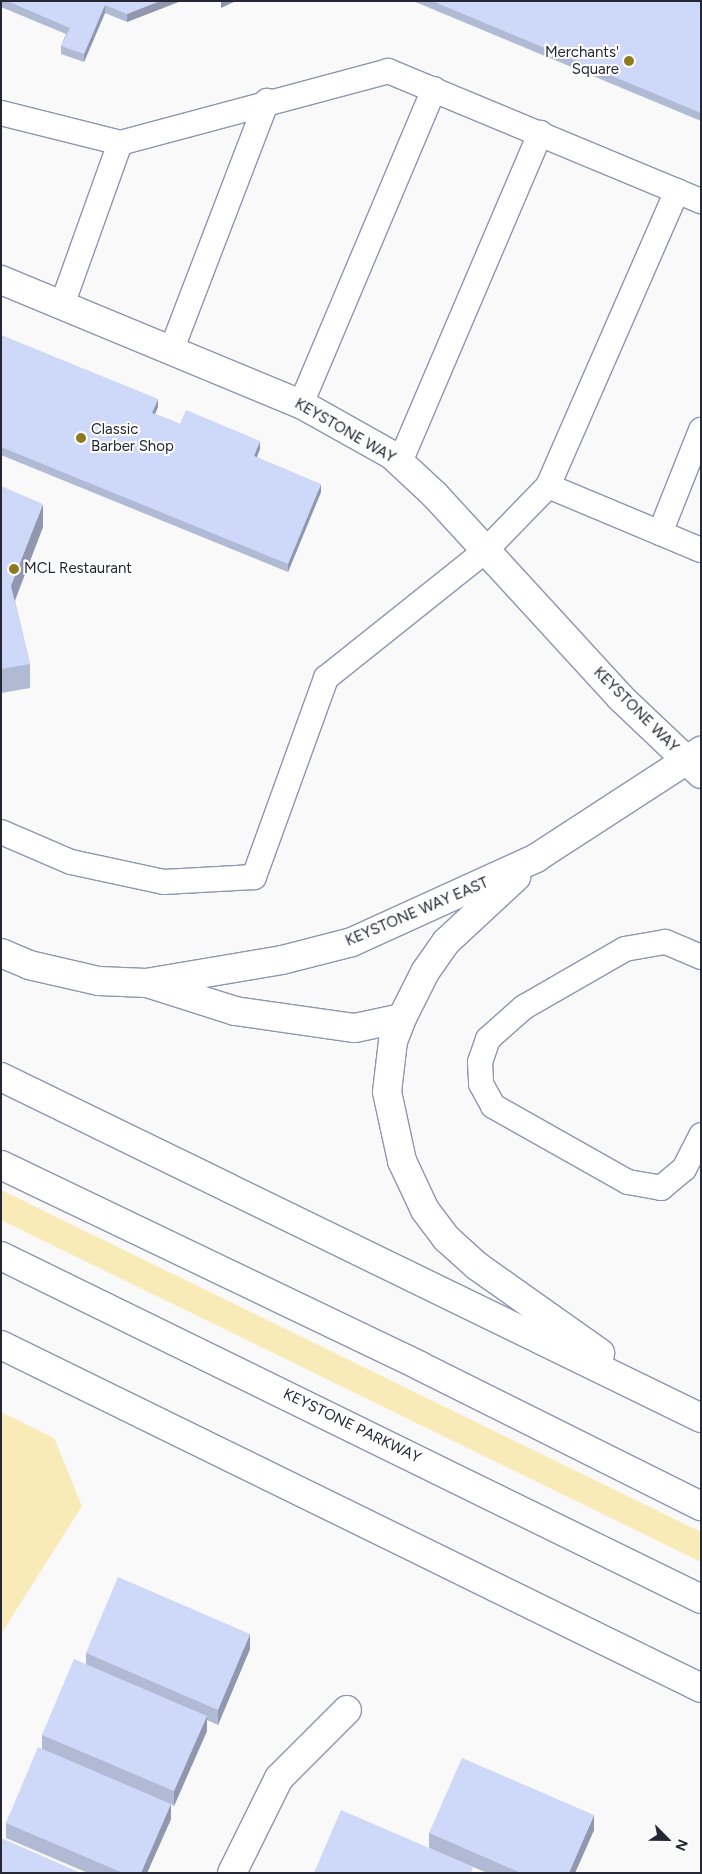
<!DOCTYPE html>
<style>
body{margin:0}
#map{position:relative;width:702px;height:1874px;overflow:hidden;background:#f9f9f9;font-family:Figtree,sans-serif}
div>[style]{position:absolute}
.green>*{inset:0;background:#f9ebb7}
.roads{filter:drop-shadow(1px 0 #8d95b2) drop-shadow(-1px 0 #8d95b2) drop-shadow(0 1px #8d95b2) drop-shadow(0 -1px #8d95b2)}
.lane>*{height:24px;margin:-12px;padding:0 12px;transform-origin:12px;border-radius:12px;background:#fff}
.street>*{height:28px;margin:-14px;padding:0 14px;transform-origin:14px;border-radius:14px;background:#fff}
.secondary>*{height:28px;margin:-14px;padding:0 14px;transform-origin:14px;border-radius:14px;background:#fff}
.highway>*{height:28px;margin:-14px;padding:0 14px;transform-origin:14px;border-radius:14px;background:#fff}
.wall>*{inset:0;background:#b1bad5}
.shaded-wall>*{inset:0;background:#9097ae}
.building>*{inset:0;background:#ced8f8}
.dots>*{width:14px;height:14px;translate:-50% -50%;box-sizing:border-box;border:2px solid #fff;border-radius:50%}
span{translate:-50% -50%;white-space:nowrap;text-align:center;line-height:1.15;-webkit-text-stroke:4px #fff;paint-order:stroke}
.poi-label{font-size:15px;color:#252834}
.right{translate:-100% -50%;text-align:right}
.left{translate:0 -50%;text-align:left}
.street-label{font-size:15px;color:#252834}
.frame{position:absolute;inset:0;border:2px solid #252834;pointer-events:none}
.north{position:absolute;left:642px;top:1814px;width:50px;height:50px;-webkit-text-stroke:4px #fff;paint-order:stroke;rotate:113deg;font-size:14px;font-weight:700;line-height:20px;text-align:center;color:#252834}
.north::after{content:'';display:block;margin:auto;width:18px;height:22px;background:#252834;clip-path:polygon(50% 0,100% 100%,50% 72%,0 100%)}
</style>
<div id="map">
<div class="green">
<i style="clip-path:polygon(1px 1190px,701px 1532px,701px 1562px,1px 1220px)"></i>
<i style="clip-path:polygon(1px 1412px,54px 1438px,82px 1506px,1px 1634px)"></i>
</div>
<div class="roads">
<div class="lane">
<i style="left:1px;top:113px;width:123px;rotate:14.1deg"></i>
<i style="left:120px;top:143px;width:278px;rotate:-15deg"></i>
<i style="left:388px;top:71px;width:339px;rotate:22.6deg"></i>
<i style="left:62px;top:305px;width:172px;rotate:-70.3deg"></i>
<i style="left:171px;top:351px;width:268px;rotate:-69deg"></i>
<i style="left:301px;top:404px;width:342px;rotate:-67.1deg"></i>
<i style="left:400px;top:462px;width:358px;rotate:-66.9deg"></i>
<i style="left:548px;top:486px;width:166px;rotate:22.7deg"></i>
<i style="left:660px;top:533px;width:111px;rotate:-68.3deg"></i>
<i style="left:1px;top:832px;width:76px;rotate:23.2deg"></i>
<i style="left:71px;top:862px;width:95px;rotate:12.1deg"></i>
<i style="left:164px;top:882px;width:90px;rotate:-3.2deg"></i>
<i style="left:254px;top:877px;width:212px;rotate:-70.1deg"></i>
<i style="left:326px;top:678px;width:203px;rotate:-38.6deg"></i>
<i style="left:485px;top:551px;width:91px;rotate:-45.9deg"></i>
<i style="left:548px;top:486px;width:322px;rotate:-66.4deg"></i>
<i style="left:701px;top:957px;width:39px;rotate:-157deg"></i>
<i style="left:665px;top:942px;width:41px;rotate:170.1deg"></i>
<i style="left:625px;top:949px;width:116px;rotate:150.1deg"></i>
<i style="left:524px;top:1007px;width:48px;rotate:138.4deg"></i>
<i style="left:488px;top:1039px;width:24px;rotate:109deg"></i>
<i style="left:480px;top:1062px;width:22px;rotate:87deg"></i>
<i style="left:481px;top:1084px;width:25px;rotate:61deg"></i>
<i style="left:493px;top:1106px;width:155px;rotate:29.4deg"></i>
<i style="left:628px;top:1182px;width:34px;rotate:10deg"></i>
<i style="left:661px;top:1188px;width:30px;rotate:-40deg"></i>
<i style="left:684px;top:1169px;width:38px;rotate:-63deg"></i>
</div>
<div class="street">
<i style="left:1px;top:280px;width:325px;rotate:22.5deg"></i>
<i style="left:301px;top:404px;width:104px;rotate:29.3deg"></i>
<i style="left:392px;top:455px;width:59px;rotate:42.9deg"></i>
<i style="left:435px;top:495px;width:275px;rotate:47.5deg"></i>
<i style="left:621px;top:698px;width:110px;rotate:43.5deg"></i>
<i style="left:1px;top:953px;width:30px;rotate:23deg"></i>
<i style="left:29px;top:965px;width:72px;rotate:12.9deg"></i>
<i style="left:99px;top:981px;width:47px;rotate:2.4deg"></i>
<i style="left:146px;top:983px;width:138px;rotate:-9.6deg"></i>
<i style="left:282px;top:960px;width:72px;rotate:-14.4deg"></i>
<i style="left:352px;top:942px;width:202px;rotate:-24.5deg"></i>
<i style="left:536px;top:858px;width:197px;rotate:-33deg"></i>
<i style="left:150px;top:984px;width:89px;rotate:17.6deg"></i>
<i style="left:235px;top:1011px;width:121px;rotate:8.1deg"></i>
<i style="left:355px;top:1028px;width:48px;rotate:-12deg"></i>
<i style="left:402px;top:1018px;width:51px;rotate:-63.4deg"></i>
<i style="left:425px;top:972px;width:37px;rotate:-55deg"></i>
<i style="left:446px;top:942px;width:96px;rotate:-42.9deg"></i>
<i style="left:232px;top:1873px;width:106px;rotate:-63.7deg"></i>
<i style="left:279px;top:1778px;width:96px;rotate:-45deg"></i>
</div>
<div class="secondary">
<i style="left:402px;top:1018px;width:25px;rotate:111deg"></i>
<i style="left:393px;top:1041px;width:51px;rotate:96.7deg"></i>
<i style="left:387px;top:1092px;width:71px;rotate:77.7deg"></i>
<i style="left:402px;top:1161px;width:54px;rotate:64.9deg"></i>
<i style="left:425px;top:1210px;width:35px;rotate:53deg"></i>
<i style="left:446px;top:1238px;width:42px;rotate:42.1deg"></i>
<i style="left:477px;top:1266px;width:151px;rotate:35.3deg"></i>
<i style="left:1px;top:1077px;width:779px;rotate:25.97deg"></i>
<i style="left:1px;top:1345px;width:780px;rotate:26.1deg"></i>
</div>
<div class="highway">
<i style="left:1px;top:1165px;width:465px;rotate:25.6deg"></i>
<i style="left:420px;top:1366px;width:314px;rotate:26.5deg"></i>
<i style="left:1px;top:1256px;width:780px;rotate:26.1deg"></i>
</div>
</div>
<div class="wall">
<i style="clip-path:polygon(1px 1px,181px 1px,127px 22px,105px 13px,84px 62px,61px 54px,61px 46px,66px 34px,1px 7px)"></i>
<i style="clip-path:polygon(413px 1px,701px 1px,701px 121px)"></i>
<i style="clip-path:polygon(1px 335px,158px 407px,155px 414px,180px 424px,260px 449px,257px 457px,321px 492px,288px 572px,1px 455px)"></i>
<i style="clip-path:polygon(1px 486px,43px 527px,15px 601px,30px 664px,30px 688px,1px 693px)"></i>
<i style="clip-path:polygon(250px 1649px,218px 1725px,207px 1720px,207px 1731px,174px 1806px,171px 1804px,171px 1819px,147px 1873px,88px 1873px,6px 1838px,6px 1823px,42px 1749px,42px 1735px,86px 1664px,86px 1653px)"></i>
<i style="clip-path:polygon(594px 1830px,575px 1873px,487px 1873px,429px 1848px,429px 1833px)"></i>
</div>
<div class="shaded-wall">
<i style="clip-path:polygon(160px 1px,181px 1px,127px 22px,127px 14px)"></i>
<i style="clip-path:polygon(221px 1px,236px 1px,221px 8px)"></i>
<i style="clip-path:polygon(105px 5px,105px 13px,84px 62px,84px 54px)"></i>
<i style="clip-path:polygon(158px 399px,158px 407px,152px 421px,152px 413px)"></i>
<i style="clip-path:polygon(260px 441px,260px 449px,254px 464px,254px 456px)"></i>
<i style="clip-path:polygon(321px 484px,321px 492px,288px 572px,288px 564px)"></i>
<i style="clip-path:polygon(43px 504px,43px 527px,11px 610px,11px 586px)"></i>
<i style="clip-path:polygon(250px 1634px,250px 1649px,218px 1725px,218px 1710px)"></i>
<i style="clip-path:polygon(207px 1716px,207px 1731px,174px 1806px,174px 1791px)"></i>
<i style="clip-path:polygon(171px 1804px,171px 1819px,147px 1873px,141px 1873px)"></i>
<i style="clip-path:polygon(594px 1815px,594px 1830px,575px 1873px,569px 1873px)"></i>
</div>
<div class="building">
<i style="clip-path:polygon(7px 1px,160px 1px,127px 14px,105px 5px,84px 54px,61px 46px,70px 28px)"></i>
<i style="clip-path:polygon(432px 1px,701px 1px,701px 113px)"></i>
<i style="clip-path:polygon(1px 335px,158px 399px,152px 413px,180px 424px,186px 410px,260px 441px,254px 456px,321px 484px,288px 564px,1px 447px)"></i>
<i style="clip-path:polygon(1px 486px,43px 504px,11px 586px,30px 664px,1px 669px)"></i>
<i style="clip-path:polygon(118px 1577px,250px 1634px,218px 1710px,86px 1653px)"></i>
<i style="clip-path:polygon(74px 1659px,207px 1716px,174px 1791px,42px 1735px)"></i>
<i style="clip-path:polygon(38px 1747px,171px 1804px,141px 1873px,123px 1873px,6px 1823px)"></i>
<i style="clip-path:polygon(462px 1758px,594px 1815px,569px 1873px,521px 1873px,429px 1833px)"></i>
<i style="clip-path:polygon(341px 1810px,473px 1867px,471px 1873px,314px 1873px)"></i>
<i style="clip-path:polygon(1px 1838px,81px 1873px,1px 1873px)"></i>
</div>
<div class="dots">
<i style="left:629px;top:61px;background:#907a20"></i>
<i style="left:81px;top:438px;background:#907a20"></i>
<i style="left:14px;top:569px;background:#907a20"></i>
</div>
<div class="poi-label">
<span class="right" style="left:619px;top:61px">Merchants'<br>Square</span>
<span class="left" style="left:91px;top:438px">Classic<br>Barber Shop</span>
<span class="left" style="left:24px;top:569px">MCL Restaurant</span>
</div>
<div class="street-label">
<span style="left:345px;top:431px;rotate:30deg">KEYSTONE WAY</span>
<span style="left:636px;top:710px;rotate:45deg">KEYSTONE WAY</span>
<span style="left:417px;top:912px;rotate:-23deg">KEYSTONE WAY EAST</span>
<span style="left:352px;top:1426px;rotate:26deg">KEYSTONE PARKWAY</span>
</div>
<div class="frame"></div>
<div class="north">N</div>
</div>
